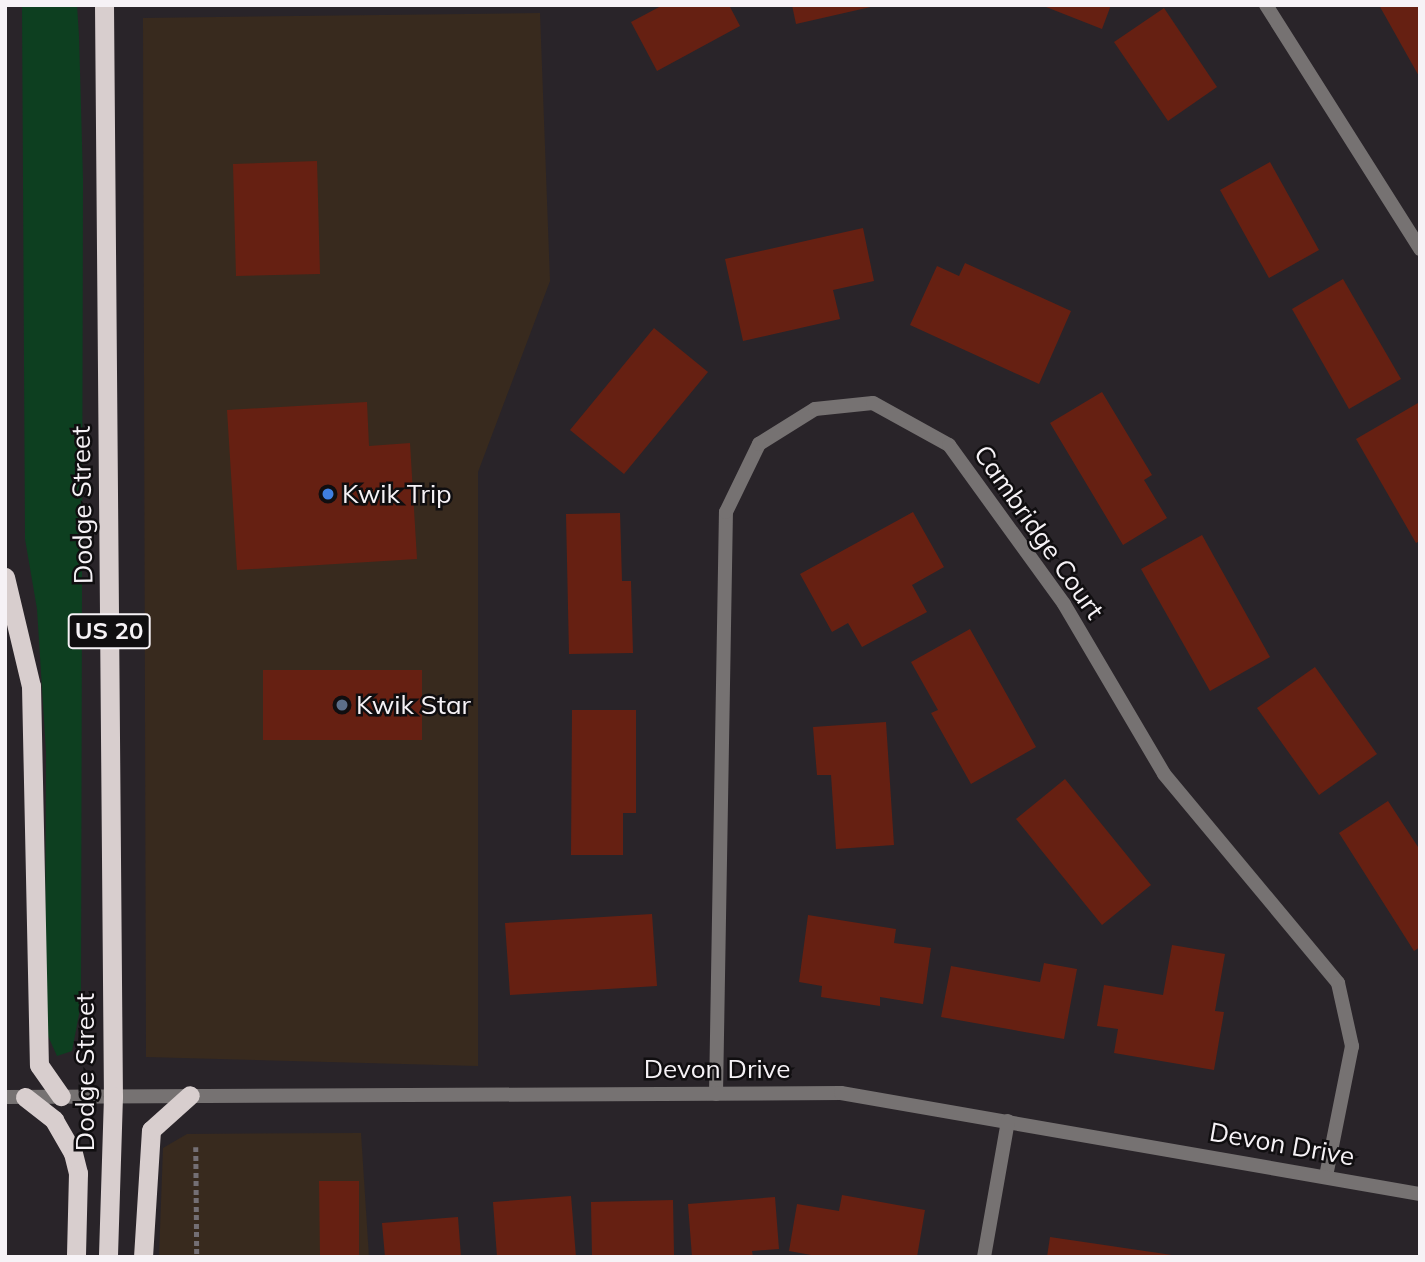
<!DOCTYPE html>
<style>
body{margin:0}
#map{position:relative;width:1425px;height:1262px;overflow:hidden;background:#292429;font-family:Mulish,sans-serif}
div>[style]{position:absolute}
.commercial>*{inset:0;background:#382a1e}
.green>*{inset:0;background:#0d3f20}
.building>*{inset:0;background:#662012}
.path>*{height:4.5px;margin-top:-2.25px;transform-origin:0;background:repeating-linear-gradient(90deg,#746f74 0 5px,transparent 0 8.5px)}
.minor>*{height:14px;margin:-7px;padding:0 7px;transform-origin:7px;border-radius:7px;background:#767272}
.trunk>*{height:19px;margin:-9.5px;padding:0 9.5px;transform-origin:9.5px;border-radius:9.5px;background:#d8cece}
.dots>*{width:19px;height:19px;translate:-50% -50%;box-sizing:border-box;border:4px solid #100e10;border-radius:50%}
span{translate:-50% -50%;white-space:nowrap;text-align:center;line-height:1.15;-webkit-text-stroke:5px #100e10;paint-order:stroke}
.shield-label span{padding:2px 5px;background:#100e10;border:2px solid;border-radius:5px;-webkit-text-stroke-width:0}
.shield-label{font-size:24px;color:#f6f2f6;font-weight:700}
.poi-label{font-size:26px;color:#f6f2f6}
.left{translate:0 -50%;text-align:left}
.street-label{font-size:26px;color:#f6f2f6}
.frame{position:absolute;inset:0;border:7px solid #f6f2f6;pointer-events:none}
</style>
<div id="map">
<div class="commercial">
<i style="clip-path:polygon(540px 13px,550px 281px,478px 472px,478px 1066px,146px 1057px,143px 18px)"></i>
<i style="clip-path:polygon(361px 1133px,369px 1257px,159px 1257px,163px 1148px,187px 1134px)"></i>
</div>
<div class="green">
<i style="clip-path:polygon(22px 5px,77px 5px,79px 36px,83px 179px,81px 1004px,72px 1051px,57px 1056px,48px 1036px,45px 1005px,46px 752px,37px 609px,25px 539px)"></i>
</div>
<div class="building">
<i style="clip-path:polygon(663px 5px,729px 5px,740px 26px,657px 71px,631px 22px)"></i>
<i style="clip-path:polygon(792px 5px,875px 5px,875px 6px,796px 24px)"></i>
<i style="clip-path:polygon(1041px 5px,1111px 5px,1102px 29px)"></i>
<i style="clip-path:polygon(1379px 5px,1420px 5px,1420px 78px)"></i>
<i style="clip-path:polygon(1164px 8px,1217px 87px,1168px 121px,1114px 42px)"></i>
<i style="clip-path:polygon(317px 161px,320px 274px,236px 276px,233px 164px)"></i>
<i style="clip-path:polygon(1270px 162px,1319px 250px,1269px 278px,1220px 190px)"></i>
<i style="clip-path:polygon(863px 228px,874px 281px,833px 290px,840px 319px,743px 341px,725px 259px)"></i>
<i style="clip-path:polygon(965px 263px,1071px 311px,1039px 384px,910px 325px,937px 266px,959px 276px)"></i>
<i style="clip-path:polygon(1343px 279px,1401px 379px,1349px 409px,1292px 309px)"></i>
<i style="clip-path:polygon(654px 328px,708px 372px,624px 474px,570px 430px)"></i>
<i style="clip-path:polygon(1102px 392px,1152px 475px,1144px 480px,1167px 518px,1123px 545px,1050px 423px)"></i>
<i style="clip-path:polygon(367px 402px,369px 446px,410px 443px,417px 559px,237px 570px,227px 410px)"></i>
<i style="clip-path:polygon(1418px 403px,1420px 541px,1416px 543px,1356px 439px)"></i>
<i style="clip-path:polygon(913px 512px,944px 567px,912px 585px,927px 612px,862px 647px,848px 623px,832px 632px,800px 574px)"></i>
<i style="clip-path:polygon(620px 513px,622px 581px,631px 581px,633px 653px,569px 654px,566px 514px)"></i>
<i style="clip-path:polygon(1202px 535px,1270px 657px,1210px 691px,1141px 569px)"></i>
<i style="clip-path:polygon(970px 629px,1036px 747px,971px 784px,931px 713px,938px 710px,911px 662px)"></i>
<i style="clip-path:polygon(1315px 667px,1377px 754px,1319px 795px,1257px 708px)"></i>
<i style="clip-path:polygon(263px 670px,422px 670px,422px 740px,263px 740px)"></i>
<i style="clip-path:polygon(572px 710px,636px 710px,636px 813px,623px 813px,623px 855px,571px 855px)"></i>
<i style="clip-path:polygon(886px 722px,894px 845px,836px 849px,831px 775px,817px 775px,813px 727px)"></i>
<i style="clip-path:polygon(1065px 779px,1151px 885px,1102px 925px,1016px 819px)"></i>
<i style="clip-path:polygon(1388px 801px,1420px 850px,1420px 947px,1414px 951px,1339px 833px)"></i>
<i style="clip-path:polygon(652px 914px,657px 986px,510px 995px,505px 923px)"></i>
<i style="clip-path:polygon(808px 915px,896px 929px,894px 943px,931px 948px,923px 1004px,880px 997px,880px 1006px,821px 997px,822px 986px,799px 982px)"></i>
<i style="clip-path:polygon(1172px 945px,1225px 954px,1215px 1011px,1224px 1012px,1214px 1070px,1114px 1053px,1118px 1029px,1097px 1026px,1104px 985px,1163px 995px)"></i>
<i style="clip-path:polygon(1044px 963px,1077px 969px,1064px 1039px,941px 1017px,951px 966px,1040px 982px)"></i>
<i style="clip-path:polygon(319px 1181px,359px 1181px,359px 1257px,320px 1257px)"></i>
<i style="clip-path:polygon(842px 1195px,925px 1210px,917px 1257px,822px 1257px,789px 1251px,797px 1204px,839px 1211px)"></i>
<i style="clip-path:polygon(571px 1196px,576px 1257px,497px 1257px,493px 1202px)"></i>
<i style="clip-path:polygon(775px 1197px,779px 1249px,752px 1251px,753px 1257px,692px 1257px,688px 1204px)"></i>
<i style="clip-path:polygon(673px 1200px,674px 1255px,592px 1257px,591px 1202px)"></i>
<i style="clip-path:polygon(458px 1217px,461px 1257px,385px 1257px,382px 1223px)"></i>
<i style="clip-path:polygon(1050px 1237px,1172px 1255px,1172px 1257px,1047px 1257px)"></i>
</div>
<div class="path">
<i style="left:196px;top:1147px;width:110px;rotate:89.5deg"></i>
</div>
<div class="minor">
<i style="left:1266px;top:5px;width:289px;rotate:57.7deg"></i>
<i style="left:716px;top:1094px;width:582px;rotate:-89.02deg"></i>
<i style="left:726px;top:512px;width:76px;rotate:-64.1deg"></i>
<i style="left:759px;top:444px;width:66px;rotate:-32deg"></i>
<i style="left:815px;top:409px;width:58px;rotate:-5.9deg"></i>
<i style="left:873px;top:403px;width:87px;rotate:28.9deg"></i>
<i style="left:949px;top:445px;width:196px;rotate:54.1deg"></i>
<i style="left:1064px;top:604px;width:197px;rotate:59.5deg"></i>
<i style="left:1164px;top:774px;width:272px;rotate:50.2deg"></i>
<i style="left:1338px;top:983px;width:65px;rotate:77.5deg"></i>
<i style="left:1352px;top:1046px;width:133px;rotate:101.3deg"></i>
<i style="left:5px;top:1097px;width:836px;rotate:-0.27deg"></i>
<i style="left:841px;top:1093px;width:588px;rotate:9.9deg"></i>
<i style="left:984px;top:1257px;width:138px;rotate:-80deg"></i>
</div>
<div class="trunk">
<i style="left:104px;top:5px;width:1091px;rotate:89.53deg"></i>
<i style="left:113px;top:1096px;width:161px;rotate:91.8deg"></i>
<i style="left:5px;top:577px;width:112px;rotate:76.6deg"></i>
<i style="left:31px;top:686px;width:379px;rotate:88.8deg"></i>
<i style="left:39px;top:1065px;width:38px;rotate:55deg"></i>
<i style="left:25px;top:1097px;width:37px;rotate:38deg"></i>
<i style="left:54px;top:1120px;width:38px;rotate:60deg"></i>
<i style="left:73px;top:1153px;width:21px;rotate:76deg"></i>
<i style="left:78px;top:1173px;width:84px;rotate:91.4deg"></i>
<i style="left:143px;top:1257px;width:127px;rotate:-86.4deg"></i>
<i style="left:151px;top:1130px;width:52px;rotate:-41.9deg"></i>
</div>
<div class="dots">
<i style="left:328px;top:494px;background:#3f7fe0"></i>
<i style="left:342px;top:705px;background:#5c6f8a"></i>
</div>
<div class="shield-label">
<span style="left:109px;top:631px">US 20</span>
</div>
<div class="poi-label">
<span class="left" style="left:342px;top:494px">Kwik Trip</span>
<span class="left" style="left:356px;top:705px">Kwik Star</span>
</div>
<div class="street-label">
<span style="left:82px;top:505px;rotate:-91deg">Dodge Street</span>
<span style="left:1039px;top:532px;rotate:55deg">Cambridge Court</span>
<span style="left:717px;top:1069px">Devon Drive</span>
<span style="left:85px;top:1072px;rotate:-90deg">Dodge Street</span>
<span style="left:1282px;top:1144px;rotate:10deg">Devon Drive</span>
</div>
<div class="frame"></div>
</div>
